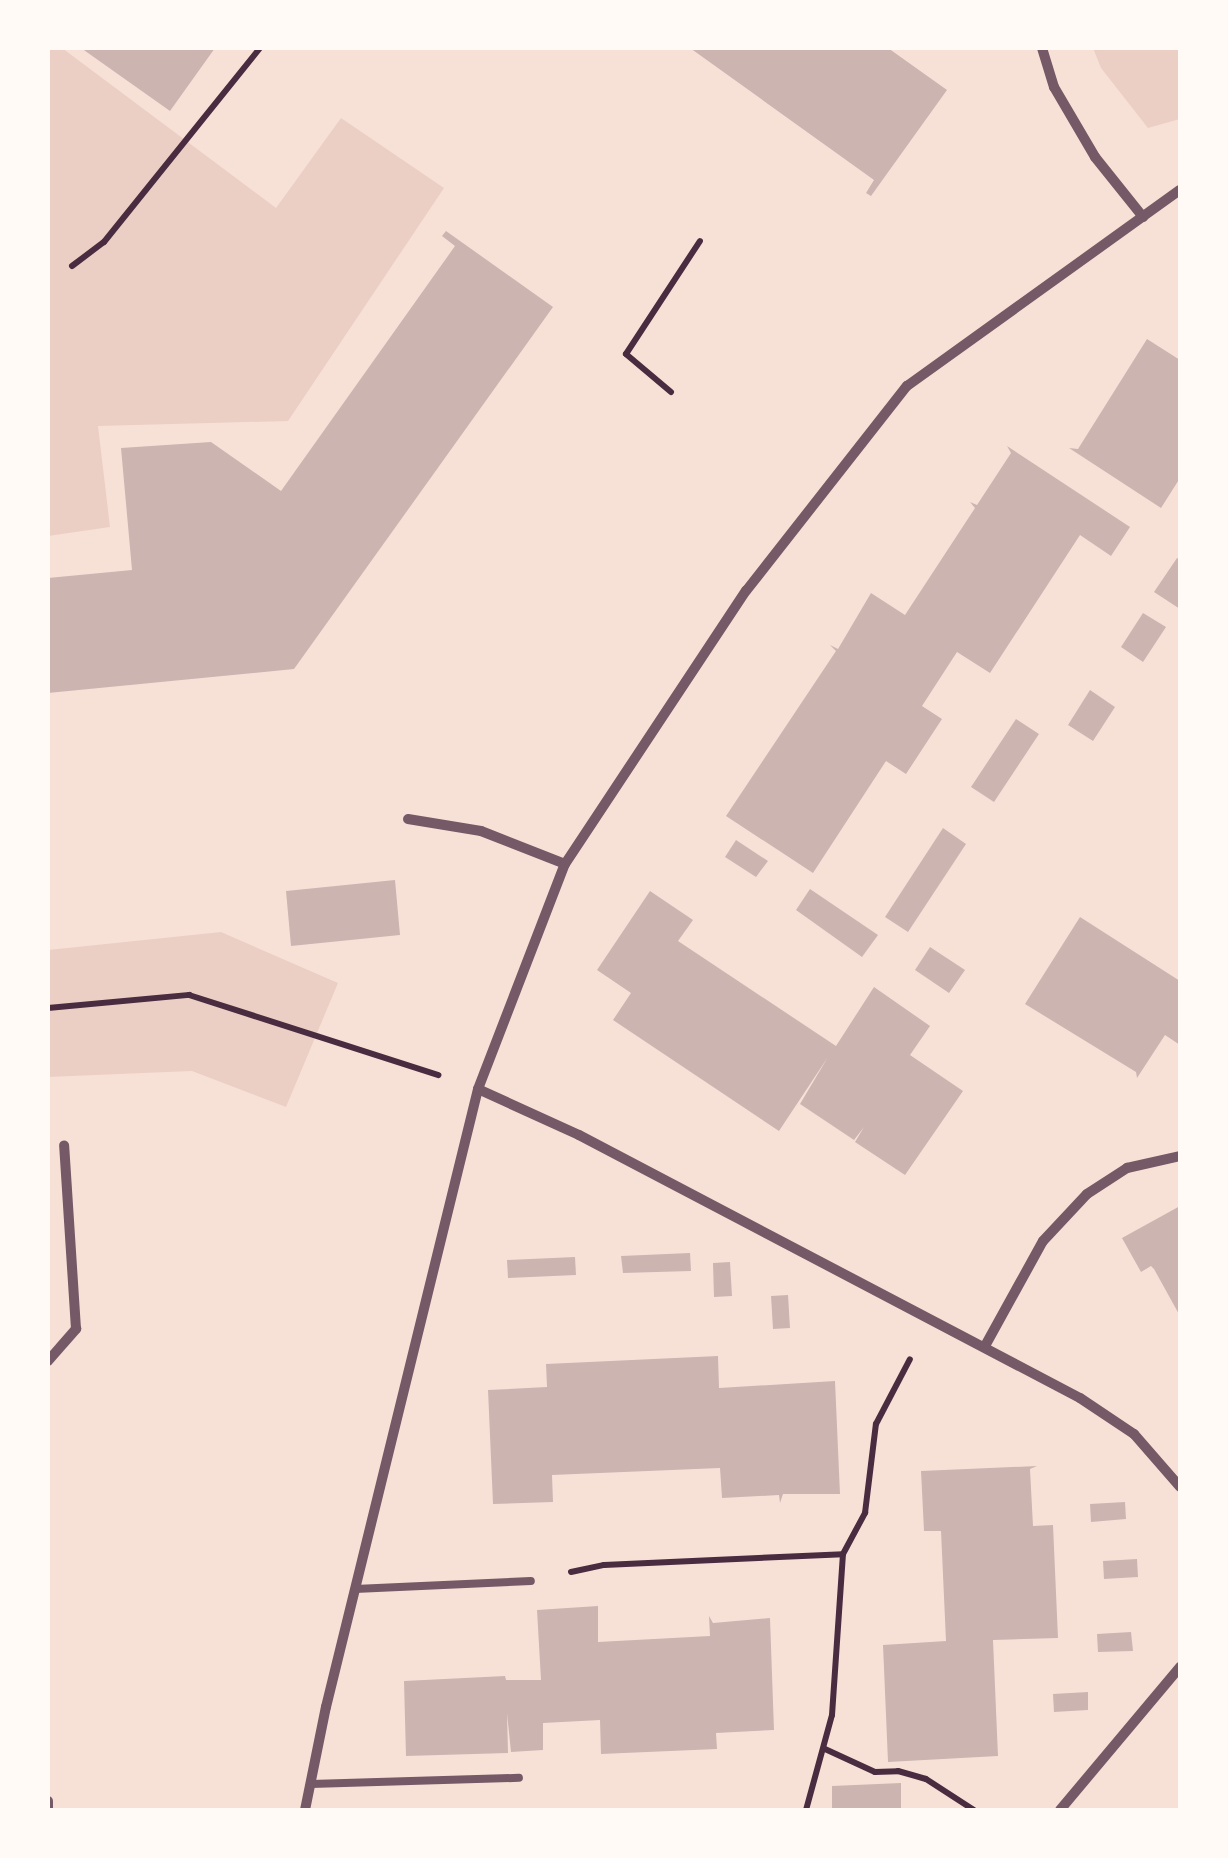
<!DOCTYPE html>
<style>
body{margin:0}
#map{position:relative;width:1228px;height:1858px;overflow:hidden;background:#f7e1d7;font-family:Raleway,sans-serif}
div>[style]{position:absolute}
.green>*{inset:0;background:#ebcfc5}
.building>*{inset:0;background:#ccb4b1}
.path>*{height:6px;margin:-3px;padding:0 3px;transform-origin:3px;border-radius:3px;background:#4a2c40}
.service>*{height:8px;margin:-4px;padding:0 4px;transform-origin:4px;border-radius:4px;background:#755966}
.minor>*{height:10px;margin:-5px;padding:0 5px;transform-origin:5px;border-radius:5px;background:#755966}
span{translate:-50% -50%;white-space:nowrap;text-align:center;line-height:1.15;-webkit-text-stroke:8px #fffaf5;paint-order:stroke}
.frame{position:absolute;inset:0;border:50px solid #fffaf5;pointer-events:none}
</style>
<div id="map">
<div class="green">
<i style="clip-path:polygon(48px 48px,62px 48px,276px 208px,341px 118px,444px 188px,288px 421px,98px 426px,110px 527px,48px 536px)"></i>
<i style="clip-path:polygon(1093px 48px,1180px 48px,1180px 119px,1148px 128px,1101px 68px)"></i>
<i style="clip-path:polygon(221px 932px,338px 983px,286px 1107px,192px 1071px,48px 1077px,48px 950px)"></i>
</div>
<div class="building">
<i style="clip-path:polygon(81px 48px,215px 48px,170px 111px)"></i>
<i style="clip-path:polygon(690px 48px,888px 48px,947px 90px,871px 196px,866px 193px,874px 180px)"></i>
<i style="clip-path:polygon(446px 231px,553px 307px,294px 669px,48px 693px,48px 578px,132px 570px,121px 448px,211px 442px,281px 491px,455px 246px,442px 236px)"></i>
<i style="clip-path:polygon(1147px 339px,1180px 360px,1180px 478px,1161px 508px,1069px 448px,1078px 449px)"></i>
<i style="clip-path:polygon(1007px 446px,1130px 527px,1111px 556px,1080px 535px,990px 673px,957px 652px,922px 706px,942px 719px,906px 774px,886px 761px,813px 873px,726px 816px,836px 651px,830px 645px,838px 649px,871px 593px,905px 615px,975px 508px,970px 502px,977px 505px,1011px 453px)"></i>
<i style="clip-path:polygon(1177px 558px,1180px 560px,1180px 609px,1154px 592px)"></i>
<i style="clip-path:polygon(1143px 613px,1166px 627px,1143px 662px,1121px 647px)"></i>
<i style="clip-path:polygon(1090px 690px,1115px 707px,1093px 741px,1068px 725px)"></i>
<i style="clip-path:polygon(1016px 719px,1039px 734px,994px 802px,971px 787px)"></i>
<i style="clip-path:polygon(943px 828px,966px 844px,908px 932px,885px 917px)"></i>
<i style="clip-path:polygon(736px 840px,768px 861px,756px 877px,725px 857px)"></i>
<i style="clip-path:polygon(395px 880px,400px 935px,291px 946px,286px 891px)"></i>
<i style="clip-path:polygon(810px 889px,878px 935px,862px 957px,796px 910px)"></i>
<i style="clip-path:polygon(650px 891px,693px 920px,678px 941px,836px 1046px,874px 987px,930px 1026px,910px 1055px,963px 1091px,905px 1175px,855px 1142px,864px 1127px,854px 1140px,800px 1104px,828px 1057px,779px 1131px,613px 1020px,631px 993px,597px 970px)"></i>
<i style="clip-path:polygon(1080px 917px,1180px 981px,1180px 1045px,1165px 1035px,1137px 1078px,1136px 1072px,1025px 1004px)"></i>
<i style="clip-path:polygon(930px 947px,965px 970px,949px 993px,915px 970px)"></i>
<i style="clip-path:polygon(1180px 1206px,1180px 1316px,1154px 1269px,1151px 1266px,1141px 1272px,1122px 1238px)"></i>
<i style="clip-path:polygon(690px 1253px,691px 1271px,623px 1273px,621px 1256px)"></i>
<i style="clip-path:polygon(575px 1257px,576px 1275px,508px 1278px,507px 1260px)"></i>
<i style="clip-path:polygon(730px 1262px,732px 1296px,714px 1297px,713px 1263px)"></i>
<i style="clip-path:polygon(788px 1295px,790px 1328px,773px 1329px,771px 1296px)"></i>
<i style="clip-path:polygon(718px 1356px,719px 1388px,835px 1381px,840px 1494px,783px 1494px,780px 1503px,779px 1495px,722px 1498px,720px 1468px,552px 1475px,553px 1502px,493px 1504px,488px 1390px,547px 1387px,546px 1364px)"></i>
<i style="clip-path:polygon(1037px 1466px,1030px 1469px,1033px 1526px,1053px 1525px,1058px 1638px,993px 1640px,998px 1756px,888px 1762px,883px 1645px,946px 1641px,941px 1531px,924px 1531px,921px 1471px)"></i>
<i style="clip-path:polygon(1125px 1502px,1126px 1519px,1091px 1522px,1090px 1504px)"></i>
<i style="clip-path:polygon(1137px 1559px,1138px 1577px,1104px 1579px,1103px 1561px)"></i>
<i style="clip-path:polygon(598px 1606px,598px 1642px,710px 1636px,709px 1616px,713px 1623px,770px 1618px,774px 1730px,716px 1733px,717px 1749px,601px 1754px,600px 1720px,543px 1723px,543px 1750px,511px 1752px,507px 1713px,508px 1753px,406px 1756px,404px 1681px,505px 1676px,506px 1680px,541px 1680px,537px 1610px)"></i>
<i style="clip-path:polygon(1131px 1632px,1133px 1651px,1098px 1652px,1097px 1634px)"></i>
<i style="clip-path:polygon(1088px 1692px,1088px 1710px,1054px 1712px,1053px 1694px)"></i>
<i style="clip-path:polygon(901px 1783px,901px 1810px,832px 1810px,832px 1786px)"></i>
</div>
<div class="path">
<i style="left:72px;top:266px;width:40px;rotate:-37deg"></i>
<i style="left:104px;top:242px;width:249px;rotate:-51.2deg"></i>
<i style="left:671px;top:392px;width:59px;rotate:-139.8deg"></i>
<i style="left:626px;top:354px;width:135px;rotate:-56.8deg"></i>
<i style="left:48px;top:1008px;width:142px;rotate:-5.3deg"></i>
<i style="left:189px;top:995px;width:262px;rotate:17.8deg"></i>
<i style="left:571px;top:1572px;width:34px;rotate:-12deg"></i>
<i style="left:604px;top:1565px;width:239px;rotate:-2.6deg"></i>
<i style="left:843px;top:1554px;width:47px;rotate:-61.8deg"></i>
<i style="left:865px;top:1513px;width:90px;rotate:-83deg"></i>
<i style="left:876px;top:1424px;width:73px;rotate:-62.4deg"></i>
<i style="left:825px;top:1749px;width:55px;rotate:24.7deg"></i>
<i style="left:875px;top:1772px;width:23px;rotate:-2deg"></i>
<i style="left:898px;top:1771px;width:29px;rotate:16deg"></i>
<i style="left:926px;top:1779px;width:57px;rotate:32.9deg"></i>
<i style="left:806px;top:1810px;width:98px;rotate:-74.7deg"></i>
<i style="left:832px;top:1715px;width:161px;rotate:-86.1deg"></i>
</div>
<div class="service">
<i style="left:355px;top:1589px;width:176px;rotate:-2.6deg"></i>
<i style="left:311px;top:1784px;width:208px;rotate:-1.7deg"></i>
</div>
<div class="minor">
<i style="left:1042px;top:48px;width:41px;rotate:72.9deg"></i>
<i style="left:1054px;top:87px;width:81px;rotate:59.6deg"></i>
<i style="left:1095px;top:157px;width:77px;rotate:51.3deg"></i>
<i style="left:408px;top:819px;width:74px;rotate:9.3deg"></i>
<i style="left:481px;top:831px;width:90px;rotate:21.4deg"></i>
<i style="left:478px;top:1089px;width:111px;rotate:24.5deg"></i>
<i style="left:579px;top:1135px;width:566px;rotate:27.7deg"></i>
<i style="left:1080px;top:1398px;width:65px;rotate:33.7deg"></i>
<i style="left:1134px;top:1434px;width:70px;rotate:49deg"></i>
<i style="left:985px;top:1346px;width:120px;rotate:-61.1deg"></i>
<i style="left:1043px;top:1241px;width:64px;rotate:-46.9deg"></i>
<i style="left:1087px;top:1194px;width:48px;rotate:-33deg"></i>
<i style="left:1127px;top:1168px;width:54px;rotate:-12.8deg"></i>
<i style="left:48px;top:1361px;width:43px;rotate:-48.8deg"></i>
<i style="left:76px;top:1329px;width:184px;rotate:-93.7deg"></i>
<i style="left:48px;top:1801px;width:9px;rotate:90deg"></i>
<i style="left:305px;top:1810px;width:105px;rotate:-78.5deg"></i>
<i style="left:326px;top:1707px;width:636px;rotate:-76.18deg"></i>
<i style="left:478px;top:1089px;width:241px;rotate:-68.9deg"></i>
<i style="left:565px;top:864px;width:328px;rotate:-56.5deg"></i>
<i style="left:746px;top:591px;width:261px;rotate:-51.9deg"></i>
<i style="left:907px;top:386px;width:336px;rotate:-35.7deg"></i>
<i style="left:1060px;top:1810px;width:187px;rotate:-50deg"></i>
</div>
<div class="frame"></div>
</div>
